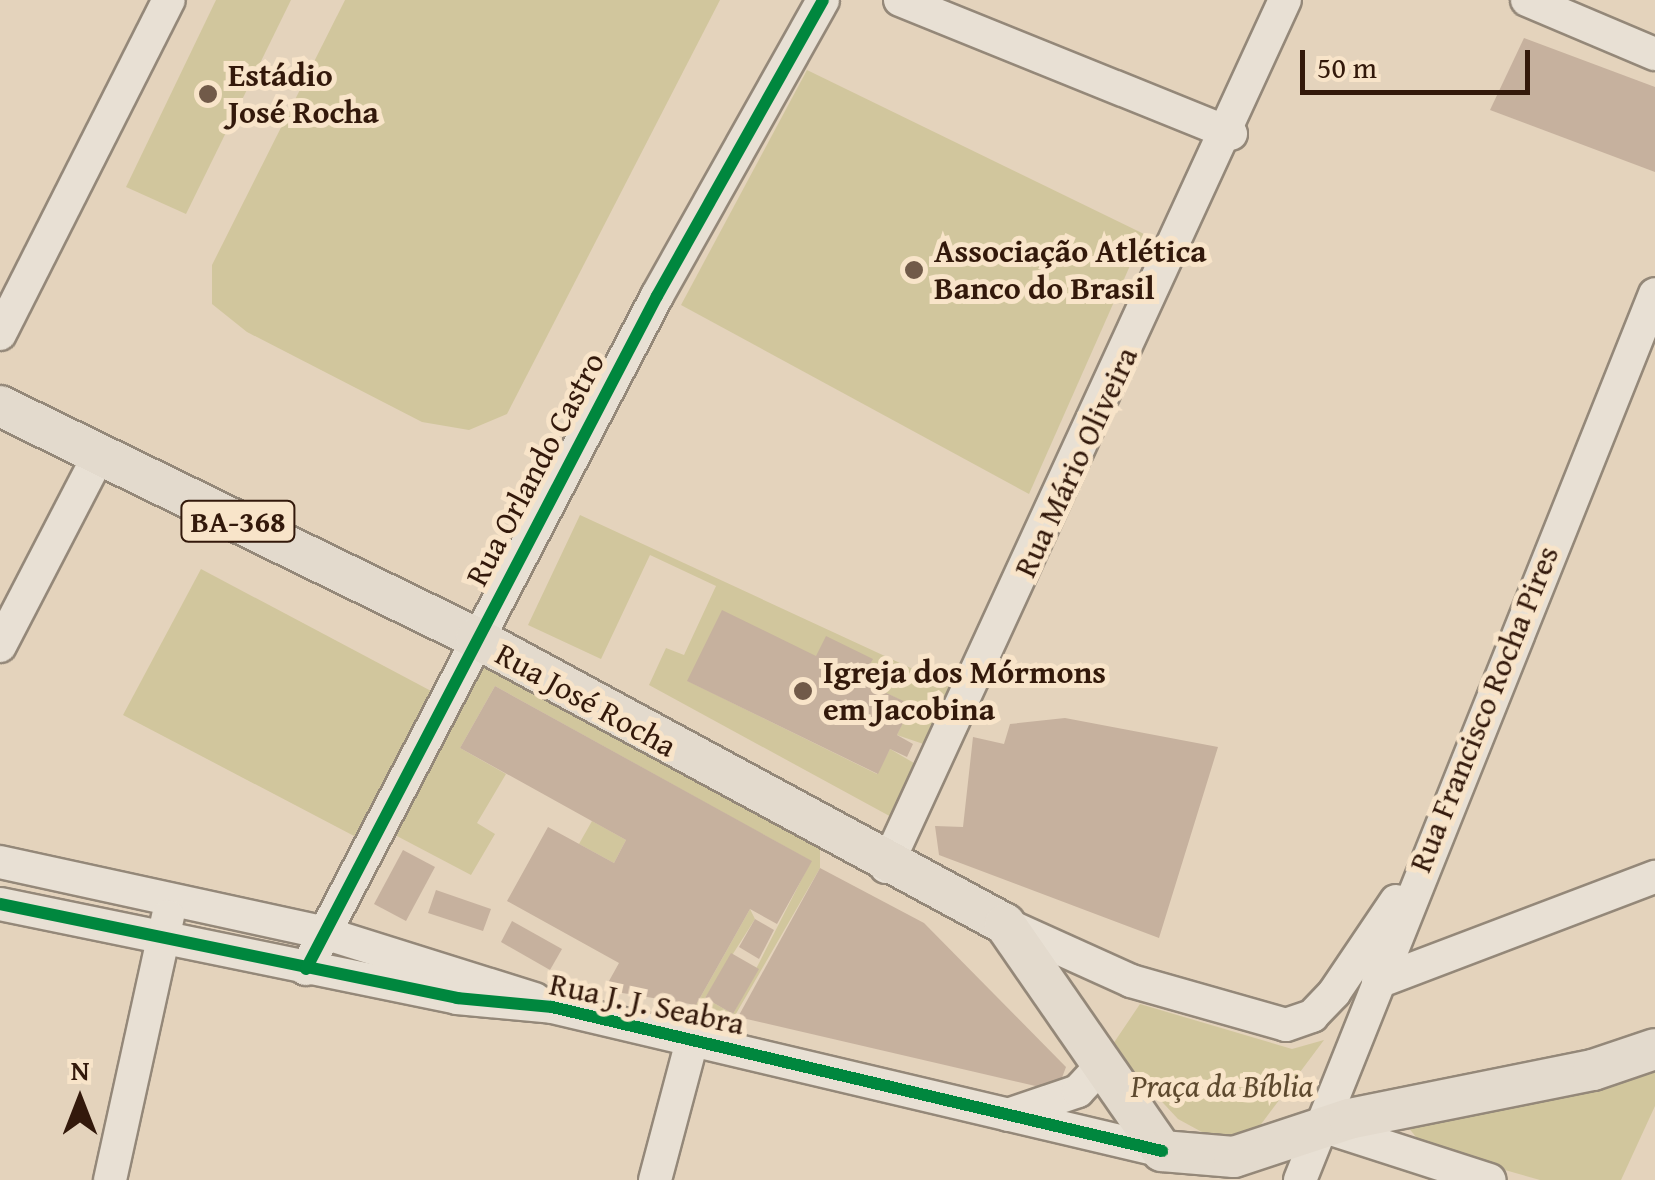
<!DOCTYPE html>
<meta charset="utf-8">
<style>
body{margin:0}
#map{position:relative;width:1655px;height:1180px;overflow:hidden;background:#e4d3bc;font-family:"Gentium Book Plus",serif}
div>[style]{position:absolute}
.green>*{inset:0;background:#d1c69d}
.building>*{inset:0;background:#c6b19e}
.roads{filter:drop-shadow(2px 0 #948879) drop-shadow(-2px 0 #948879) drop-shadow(0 2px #948879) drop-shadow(0 -2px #948879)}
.minor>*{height:32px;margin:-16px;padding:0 16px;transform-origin:16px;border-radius:16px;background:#e8e0d4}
.major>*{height:40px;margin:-20px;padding:0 20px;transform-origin:20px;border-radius:20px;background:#e3dacd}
.cycleway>*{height:12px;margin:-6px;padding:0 6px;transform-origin:6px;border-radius:6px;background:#00873e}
.dots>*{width:28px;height:28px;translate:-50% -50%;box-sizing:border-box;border:5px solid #f8e4c9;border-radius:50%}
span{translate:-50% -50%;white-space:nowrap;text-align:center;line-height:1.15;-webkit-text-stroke:10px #f8e4c9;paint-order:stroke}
.shield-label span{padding:2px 8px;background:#f8e4c9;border:2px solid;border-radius:8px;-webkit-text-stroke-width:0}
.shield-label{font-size:30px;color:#33190b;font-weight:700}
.poi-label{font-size:32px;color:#33190b;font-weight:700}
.left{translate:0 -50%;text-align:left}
.street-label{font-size:32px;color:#33190b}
.park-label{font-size:32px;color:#5e4a2f;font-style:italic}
.north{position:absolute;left:30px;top:1050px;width:100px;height:100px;-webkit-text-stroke:8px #f8e4c9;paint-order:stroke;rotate:0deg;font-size:28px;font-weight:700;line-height:40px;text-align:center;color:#33190b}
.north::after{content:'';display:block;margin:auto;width:35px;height:45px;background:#33190b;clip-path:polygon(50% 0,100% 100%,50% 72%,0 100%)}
.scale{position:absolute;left:1300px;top:50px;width:230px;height:45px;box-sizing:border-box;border:5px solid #33190b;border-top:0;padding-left:12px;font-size:30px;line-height:35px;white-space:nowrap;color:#33190b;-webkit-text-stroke:8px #f8e4c9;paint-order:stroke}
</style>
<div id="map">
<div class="green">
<i style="clip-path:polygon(216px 0,291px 0,186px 214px,126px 187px)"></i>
<i style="clip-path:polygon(345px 0,720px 0,507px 414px,469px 430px,422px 422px,247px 332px,212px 304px,212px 265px)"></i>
<i style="clip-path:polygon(807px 70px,1144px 234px,1029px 494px,681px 305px)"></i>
<i style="clip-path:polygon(580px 515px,967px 694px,941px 750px,897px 735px,911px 705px,861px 681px,872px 660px,816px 656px,688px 681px,877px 774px,890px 749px,931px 773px,906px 825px,649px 685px,666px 648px,684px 655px,716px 586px,650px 555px,601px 659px,528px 625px)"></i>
<i style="clip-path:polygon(201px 569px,433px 692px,356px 837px,123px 715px)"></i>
<i style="clip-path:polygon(467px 654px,820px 845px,820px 868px,733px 1019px,696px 1005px,750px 909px,755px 919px,705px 998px,733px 1014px,811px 861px,495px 686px,460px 748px,506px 774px,477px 823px,495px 834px,471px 875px,376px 825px)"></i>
<i style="clip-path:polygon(592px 821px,626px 840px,614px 863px,579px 844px)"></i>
<i style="clip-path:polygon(1140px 1004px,1292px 1049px,1324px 1040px,1256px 1131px,1211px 1137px,1178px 1119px,1111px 1047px)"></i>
<i style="clip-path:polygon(1655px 1059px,1655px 1106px,1621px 1180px,1540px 1180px,1424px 1147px,1400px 1117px)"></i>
</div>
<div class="building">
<i style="clip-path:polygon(1524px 38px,1655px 87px,1655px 172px,1490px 110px)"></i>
<i style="clip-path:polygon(722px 610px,816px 656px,826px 636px,873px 659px,861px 681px,912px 705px,897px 735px,913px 744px,907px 757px,890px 749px,878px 774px,687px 681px)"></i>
<i style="clip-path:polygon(495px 686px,812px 861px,777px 924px,750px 909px,696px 1005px,604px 990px,619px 963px,507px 901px,548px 827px,614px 863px,626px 840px,460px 748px)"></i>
<i style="clip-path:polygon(1065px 718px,1218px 747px,1159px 938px,939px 855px,935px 826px,963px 827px,973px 737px,1004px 744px,1010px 724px)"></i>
<i style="clip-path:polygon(403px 850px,435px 867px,406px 921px,374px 904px)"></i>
<i style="clip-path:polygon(820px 868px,924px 923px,1066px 1067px,1057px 1091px,738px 1017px)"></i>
<i style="clip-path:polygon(436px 890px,491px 909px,483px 931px,428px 913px)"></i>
<i style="clip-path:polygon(755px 919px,774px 930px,759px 959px,739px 947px)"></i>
<i style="clip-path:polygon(512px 921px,562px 949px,550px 970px,501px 942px)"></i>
<i style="clip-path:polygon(731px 953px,759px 969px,733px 1014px,705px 998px)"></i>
</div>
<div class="roads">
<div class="minor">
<i style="left:900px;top:0;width:357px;rotate:22deg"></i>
<i style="left:1527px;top:0;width:139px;rotate:22.9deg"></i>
<i style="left:0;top:334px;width:374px;rotate:-63.2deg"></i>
<i style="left:0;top:646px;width:217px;rotate:-62.6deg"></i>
<i style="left:0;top:862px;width:329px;rotate:12.3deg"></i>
<i style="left:321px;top:932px;width:224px;rotate:17.4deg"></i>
<i style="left:886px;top:867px;width:954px;rotate:-65.29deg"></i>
<i style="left:0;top:904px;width:467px;rotate:11.6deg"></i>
<i style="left:457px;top:998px;width:95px;rotate:5.4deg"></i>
<i style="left:552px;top:1007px;width:627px;rotate:13.28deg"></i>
<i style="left:1005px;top:924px;width:138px;rotate:24.3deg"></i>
<i style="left:1131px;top:981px;width:161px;rotate:15.8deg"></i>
<i style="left:1286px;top:1025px;width:28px;rotate:-19deg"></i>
<i style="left:1312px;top:1016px;width:32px;rotate:-46deg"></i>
<i style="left:1334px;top:993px;width:111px;rotate:-56deg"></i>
<i style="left:306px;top:969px;width:759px;rotate:-62.46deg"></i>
<i style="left:657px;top:296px;width:339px;rotate:-60.7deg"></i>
<i style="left:1378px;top:982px;width:296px;rotate:-20.8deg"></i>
<i style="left:1008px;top:1115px;width:74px;rotate:-18.9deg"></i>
<i style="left:1078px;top:1091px;width:37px;rotate:-47deg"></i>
<i style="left:1322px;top:1126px;width:176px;rotate:17.9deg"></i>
<i style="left:110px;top:1180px;width:270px;rotate:-77.6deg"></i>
<i style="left:655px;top:1180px;width:144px;rotate:-75.1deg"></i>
<i style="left:1300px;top:1180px;width:954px;rotate:-68.17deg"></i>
</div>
<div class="major">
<i style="left:0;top:406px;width:530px;rotate:25.98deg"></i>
<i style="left:476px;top:638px;width:601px;rotate:28.4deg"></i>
<i style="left:1005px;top:924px;width:276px;rotate:55.3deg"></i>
<i style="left:1162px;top:1151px;width:72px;rotate:4.8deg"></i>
<i style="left:1234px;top:1157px;width:121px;rotate:-18.3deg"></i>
<i style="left:1349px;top:1119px;width:249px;rotate:-11.4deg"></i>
<i style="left:1593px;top:1070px;width:65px;rotate:-18.7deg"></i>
</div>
</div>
<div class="cycleway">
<i style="left:0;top:904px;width:467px;rotate:11.6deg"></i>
<i style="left:457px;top:998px;width:95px;rotate:5.4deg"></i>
<i style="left:552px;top:1007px;width:627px;rotate:13.28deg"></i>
<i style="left:306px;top:969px;width:759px;rotate:-62.46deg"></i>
<i style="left:657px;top:296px;width:339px;rotate:-60.7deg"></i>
</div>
<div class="dots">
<i style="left:208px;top:94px;background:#715a49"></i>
<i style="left:914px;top:270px;background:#715a49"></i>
<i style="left:803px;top:691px;background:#715a49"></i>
</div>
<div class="shield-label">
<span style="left:238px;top:521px">BA-368</span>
</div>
<div class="poi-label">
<span class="left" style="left:228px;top:94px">Estádio<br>José Rocha</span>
<span class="left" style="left:934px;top:270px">Associação Atlética<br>Banco do Brasil</span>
<span class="left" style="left:823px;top:691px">Igreja dos Mórmons<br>em Jacobina</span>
</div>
<div class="street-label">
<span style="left:1076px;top:462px;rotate:-65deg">Rua Mário Oliveira</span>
<span style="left:535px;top:469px;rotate:-62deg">Rua Orlando Castro</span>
<span style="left:586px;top:700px;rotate:29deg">Rua José Rocha</span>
<span style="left:1484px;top:709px;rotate:-68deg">Rua Francisco Rocha Pires</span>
<span style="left:647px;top:1004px;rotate:12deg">Rua J. J. Seabra</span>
</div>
<div class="park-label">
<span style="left:1222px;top:1086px">Praça da Bíblia</span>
</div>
<div class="north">N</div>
<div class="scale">50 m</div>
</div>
